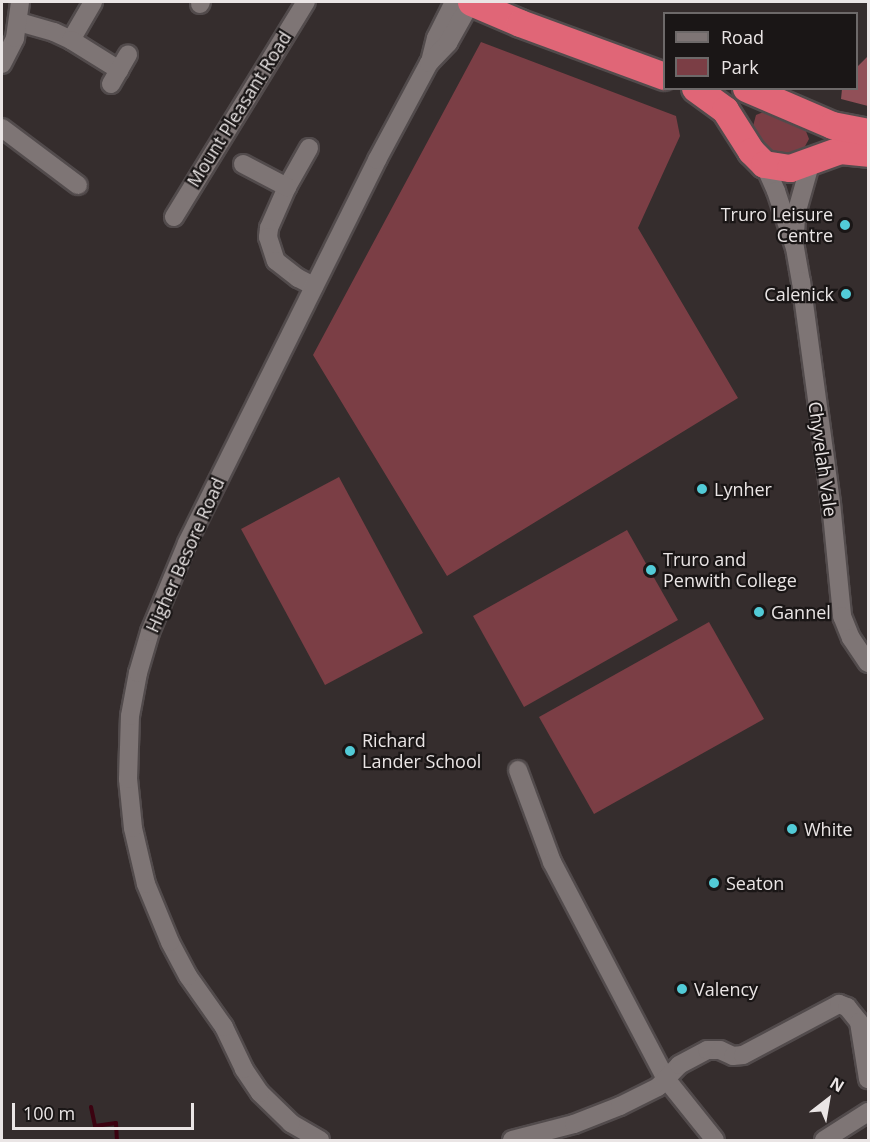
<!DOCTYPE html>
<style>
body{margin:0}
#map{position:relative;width:870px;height:1142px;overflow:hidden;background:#352d2d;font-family:"Open Sans",sans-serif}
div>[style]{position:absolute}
.green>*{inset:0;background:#7b3e45}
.forest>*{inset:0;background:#915058}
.stream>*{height:4px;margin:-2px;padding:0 2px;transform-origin:2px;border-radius:2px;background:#3b0210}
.roads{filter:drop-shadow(2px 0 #524b4c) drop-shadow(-2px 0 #524b4c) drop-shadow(0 2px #524b4c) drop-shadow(0 -2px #524b4c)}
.minor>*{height:18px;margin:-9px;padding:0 9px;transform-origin:9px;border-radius:9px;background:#7e7575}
.highway>*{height:27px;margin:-13.5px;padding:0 13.5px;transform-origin:13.5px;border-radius:13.5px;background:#e06677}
.dots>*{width:16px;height:16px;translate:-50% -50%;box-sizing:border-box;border:3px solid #1a1616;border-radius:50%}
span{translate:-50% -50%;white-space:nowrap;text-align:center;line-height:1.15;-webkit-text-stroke:4.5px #1a1616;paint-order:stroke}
.street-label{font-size:18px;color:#eae5e5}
.poi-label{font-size:18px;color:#eae5e5}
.right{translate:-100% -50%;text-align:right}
.left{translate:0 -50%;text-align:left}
.frame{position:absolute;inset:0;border:3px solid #eae5e5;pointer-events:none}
.legend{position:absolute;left:663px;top:12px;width:195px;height:78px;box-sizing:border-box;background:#1a1616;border:2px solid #6d6969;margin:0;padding:8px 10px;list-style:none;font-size:18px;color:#eae5e5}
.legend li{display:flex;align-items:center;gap:12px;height:30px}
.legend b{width:30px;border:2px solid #6d6969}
.north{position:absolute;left:798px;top:1070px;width:60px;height:60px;-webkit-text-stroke:4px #1a1616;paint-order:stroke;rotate:31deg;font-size:16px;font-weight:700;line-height:24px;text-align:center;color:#eae5e5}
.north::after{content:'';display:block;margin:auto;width:21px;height:27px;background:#eae5e5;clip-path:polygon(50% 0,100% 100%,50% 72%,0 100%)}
.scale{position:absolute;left:12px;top:1103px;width:182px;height:27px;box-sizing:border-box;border:3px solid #eae5e5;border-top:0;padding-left:8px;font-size:18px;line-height:21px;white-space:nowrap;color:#eae5e5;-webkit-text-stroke:4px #1a1616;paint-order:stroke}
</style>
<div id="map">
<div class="green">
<i style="clip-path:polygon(481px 42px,676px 116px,680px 136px,638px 228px,738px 398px,447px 576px,313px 355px)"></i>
<i style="clip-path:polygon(768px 110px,804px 126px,809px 139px,803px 150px,791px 155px,768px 154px,752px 130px,756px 115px)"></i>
<i style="clip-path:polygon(339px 477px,423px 633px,325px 685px,241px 529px)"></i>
<i style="clip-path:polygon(627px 530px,678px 620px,524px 707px,473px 616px)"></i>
<i style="clip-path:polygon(709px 622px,764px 719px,594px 814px,539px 717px)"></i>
</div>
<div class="forest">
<i style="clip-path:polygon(868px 56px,868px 106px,841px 99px,842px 89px,856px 88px,857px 67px)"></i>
</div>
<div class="stream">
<i style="left:91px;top:1107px;width:19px;rotate:78deg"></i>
<i style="left:95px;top:1126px;width:21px;rotate:-8deg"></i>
<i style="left:116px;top:1123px;width:17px;rotate:87deg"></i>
</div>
<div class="roads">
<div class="minor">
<i style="left:200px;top:4px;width:2px;rotate:-63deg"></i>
<i style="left:19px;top:22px;width:36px;rotate:16deg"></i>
<i style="left:54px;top:32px;width:19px;rotate:25deg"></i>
<i style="left:71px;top:40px;width:44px;rotate:-59.9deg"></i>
<i style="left:71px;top:40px;width:57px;rotate:32deg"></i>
<i style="left:430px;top:62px;width:25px;rotate:-76deg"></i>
<i style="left:436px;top:38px;width:40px;rotate:-63.4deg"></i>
<i style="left:2px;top:64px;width:29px;rotate:-63deg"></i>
<i style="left:15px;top:38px;width:36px;rotate:-82deg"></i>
<i style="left:111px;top:84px;width:34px;rotate:-60deg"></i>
<i style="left:2px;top:128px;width:95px;rotate:36.9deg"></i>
<i style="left:309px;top:148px;width:45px;rotate:119.4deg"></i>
<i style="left:287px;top:187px;width:45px;rotate:113.7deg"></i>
<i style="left:269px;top:228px;width:9px;rotate:96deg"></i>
<i style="left:268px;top:237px;width:25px;rotate:72deg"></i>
<i style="left:276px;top:261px;width:28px;rotate:38deg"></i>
<i style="left:298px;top:278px;width:18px;rotate:27deg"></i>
<i style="left:243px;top:164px;width:50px;rotate:27.6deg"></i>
<i style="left:764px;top:164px;width:30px;rotate:66deg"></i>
<i style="left:776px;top:191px;width:60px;rotate:71.6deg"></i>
<i style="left:795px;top:248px;width:34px;rotate:80deg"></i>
<i style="left:801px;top:281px;width:224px;rotate:82.3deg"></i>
<i style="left:831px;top:503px;width:114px;rotate:84.4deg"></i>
<i style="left:842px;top:616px;width:24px;rotate:68deg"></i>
<i style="left:851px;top:638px;width:30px;rotate:56deg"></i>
<i style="left:174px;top:217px;width:252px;rotate:-58.5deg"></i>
<i style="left:795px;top:235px;width:21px;rotate:-87deg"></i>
<i style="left:796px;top:214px;width:55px;rotate:-74.2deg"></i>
<i style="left:518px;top:770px;width:98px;rotate:69.7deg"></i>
<i style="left:552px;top:862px;width:245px;rotate:62.3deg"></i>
<i style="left:666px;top:1079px;width:78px;rotate:51.2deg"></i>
<i style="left:320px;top:1140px;width:34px;rotate:-150deg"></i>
<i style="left:291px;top:1123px;width:43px;rotate:-135.9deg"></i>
<i style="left:260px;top:1093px;width:29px;rotate:-124deg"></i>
<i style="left:244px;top:1069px;width:47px;rotate:-115.5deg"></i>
<i style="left:224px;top:1027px;width:62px;rotate:-125.2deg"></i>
<i style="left:188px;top:976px;width:38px;rotate:-118deg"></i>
<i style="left:170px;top:942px;width:63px;rotate:-112.5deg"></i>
<i style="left:146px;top:884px;width:57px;rotate:-103.1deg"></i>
<i style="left:133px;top:828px;width:49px;rotate:-95.8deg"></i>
<i style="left:128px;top:779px;width:63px;rotate:-88.2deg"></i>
<i style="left:130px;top:716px;width:44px;rotate:-79.5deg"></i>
<i style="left:138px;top:673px;width:43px;rotate:-73.7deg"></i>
<i style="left:150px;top:632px;width:96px;rotate:-67.4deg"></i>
<i style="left:187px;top:543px;width:428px;rotate:-63.6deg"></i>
<i style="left:377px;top:160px;width:110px;rotate:-61.8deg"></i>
<i style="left:429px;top:63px;width:28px;rotate:-46deg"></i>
<i style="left:448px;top:43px;width:47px;rotate:-60.7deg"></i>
<i style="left:512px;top:1140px;width:64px;rotate:-14.5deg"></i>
<i style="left:574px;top:1124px;width:49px;rotate:-21.4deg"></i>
<i style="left:620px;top:1106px;width:42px;rotate:-26.6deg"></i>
<i style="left:658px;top:1087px;width:30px;rotate:-46deg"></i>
<i style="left:679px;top:1065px;width:32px;rotate:-28deg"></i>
<i style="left:707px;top:1050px;width:13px"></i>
<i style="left:720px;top:1050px;width:14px;rotate:25deg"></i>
<i style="left:733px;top:1056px;width:10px;rotate:-6deg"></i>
<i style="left:743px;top:1055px;width:109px;rotate:-28deg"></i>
<i style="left:839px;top:1004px;width:9px;rotate:21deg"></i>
<i style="left:847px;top:1007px;width:19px;rotate:51deg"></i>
<i style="left:859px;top:1022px;width:58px;rotate:81deg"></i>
<i style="left:824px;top:1140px;width:52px;rotate:-32.5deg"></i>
</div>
<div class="highway">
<i style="left:471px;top:2px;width:53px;rotate:23.2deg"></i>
<i style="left:520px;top:23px;width:153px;rotate:20.2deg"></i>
<i style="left:695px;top:88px;width:37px;rotate:36deg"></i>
<i style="left:725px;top:110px;width:49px;rotate:57.6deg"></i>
<i style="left:751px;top:151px;width:18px;rotate:45deg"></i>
<i style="left:764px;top:164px;width:26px;rotate:9deg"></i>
<i style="left:790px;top:168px;width:53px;rotate:-19.8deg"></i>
<i style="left:840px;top:150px;width:28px;rotate:6deg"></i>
<i style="left:746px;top:88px;width:94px;rotate:23.3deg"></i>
<i style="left:832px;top:125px;width:37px;rotate:11deg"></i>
</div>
</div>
<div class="dots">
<i style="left:845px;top:225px;background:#52cbd7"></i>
<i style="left:846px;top:294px;background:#52cbd7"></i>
<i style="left:702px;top:489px;background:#52cbd7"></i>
<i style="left:651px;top:570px;background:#52cbd7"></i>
<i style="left:759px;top:612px;background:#52cbd7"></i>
<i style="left:350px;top:751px;background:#52cbd7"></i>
<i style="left:792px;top:829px;background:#52cbd7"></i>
<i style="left:714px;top:883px;background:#52cbd7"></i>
<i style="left:682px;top:989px;background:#52cbd7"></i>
</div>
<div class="street-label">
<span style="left:239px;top:109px;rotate:-58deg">Mount Pleasant Road</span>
<span style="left:823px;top:459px;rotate:82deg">Chyvelah Vale</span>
<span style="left:185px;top:555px;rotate:-66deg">Higher Besore Road</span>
</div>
<div class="poi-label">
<span class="right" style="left:833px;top:225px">Truro Leisure<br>Centre</span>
<span class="right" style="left:834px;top:294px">Calenick</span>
<span class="left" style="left:714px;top:489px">Lynher</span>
<span class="left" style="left:663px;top:570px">Truro and<br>Penwith College</span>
<span class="left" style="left:771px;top:612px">Gannel</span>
<span class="left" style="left:362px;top:751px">Richard<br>Lander School</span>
<span class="left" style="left:804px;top:829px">White</span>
<span class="left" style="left:726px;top:883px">Seaton</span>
<span class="left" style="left:694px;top:989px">Valency</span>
</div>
<div class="frame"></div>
<ul class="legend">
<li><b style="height:8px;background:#7e7575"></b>Road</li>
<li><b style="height:16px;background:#7b3e45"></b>Park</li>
</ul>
<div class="north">N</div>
<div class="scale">100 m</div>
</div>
